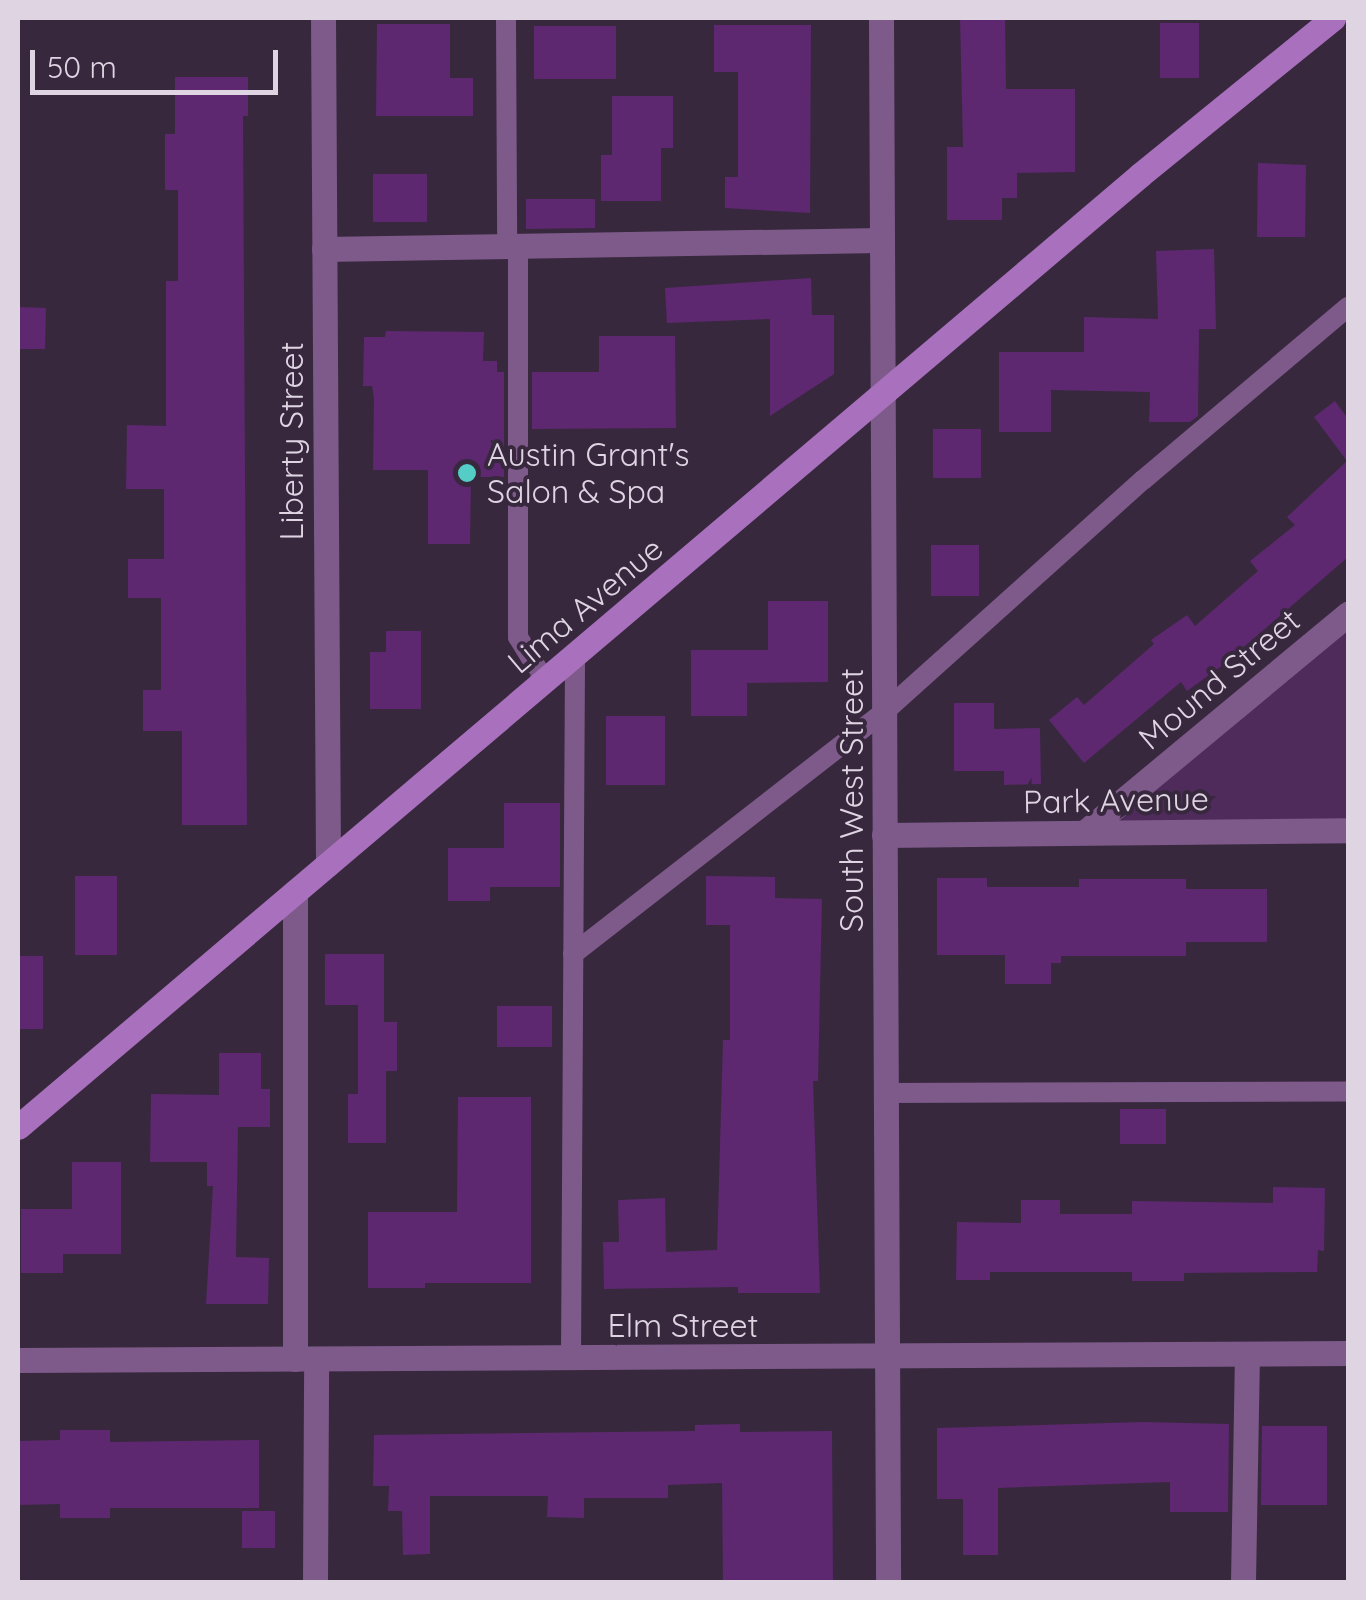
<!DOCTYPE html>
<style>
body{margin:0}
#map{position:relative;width:1366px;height:1600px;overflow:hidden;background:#38283e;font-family:Quicksand,sans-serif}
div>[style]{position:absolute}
.green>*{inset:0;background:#4f2b5b}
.building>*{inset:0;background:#5d286f}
.service>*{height:20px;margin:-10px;padding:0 10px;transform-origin:10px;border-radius:10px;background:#7d5a8a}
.minor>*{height:25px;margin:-12.5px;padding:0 12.5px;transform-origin:12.5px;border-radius:12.5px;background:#7d5a8a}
.secondary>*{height:25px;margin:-12.5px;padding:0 12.5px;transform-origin:12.5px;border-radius:12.5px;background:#a971bd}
.dots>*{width:28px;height:28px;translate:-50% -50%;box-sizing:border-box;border:5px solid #38283e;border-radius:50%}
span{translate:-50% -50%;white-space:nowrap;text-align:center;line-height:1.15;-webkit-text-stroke:8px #38283e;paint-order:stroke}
.street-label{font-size:32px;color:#ded4e2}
.poi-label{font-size:32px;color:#ded4e2}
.left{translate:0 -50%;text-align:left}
.frame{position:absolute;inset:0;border:20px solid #ded4e2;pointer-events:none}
.scale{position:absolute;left:30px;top:50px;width:248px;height:45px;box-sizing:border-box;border:5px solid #ded4e2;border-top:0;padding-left:12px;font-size:30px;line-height:35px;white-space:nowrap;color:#ded4e2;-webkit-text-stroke:8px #38283e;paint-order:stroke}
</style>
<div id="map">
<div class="green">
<i style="clip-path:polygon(1348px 614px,1348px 830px,1085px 832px)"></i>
</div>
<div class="building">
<i style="clip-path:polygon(960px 18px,1005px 18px,1006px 89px,1075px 89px,1075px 172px,1017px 173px,1017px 198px,1002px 198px,1002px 220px,947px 220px,947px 147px,963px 147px)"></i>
<i style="clip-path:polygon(1160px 23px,1199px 23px,1199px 78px,1160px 78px)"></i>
<i style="clip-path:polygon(377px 24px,450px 24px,450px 78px,473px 78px,473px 116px,376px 116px)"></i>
<i style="clip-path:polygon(714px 25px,811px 25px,810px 213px,725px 208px,725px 177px,738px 177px,738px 72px,714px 72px)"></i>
<i style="clip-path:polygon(534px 26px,616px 26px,616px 79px,534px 79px)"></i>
<i style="clip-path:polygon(175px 77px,248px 77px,248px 116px,243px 116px,247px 825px,182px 825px,182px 731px,143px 731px,143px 690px,161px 690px,161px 598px,128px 598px,128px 559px,164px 559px,164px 489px,126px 489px,127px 425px,166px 426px,166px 281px,178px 281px,178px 190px,165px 190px,165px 134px,175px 134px)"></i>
<i style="clip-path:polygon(612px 96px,673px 96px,673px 148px,661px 148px,661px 201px,601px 201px,601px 155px,612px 155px)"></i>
<i style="clip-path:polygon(1258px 163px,1306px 165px,1305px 237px,1257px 237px)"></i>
<i style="clip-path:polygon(373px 174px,427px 174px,427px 222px,373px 222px)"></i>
<i style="clip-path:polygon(526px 199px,595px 199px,595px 228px,526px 229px)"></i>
<i style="clip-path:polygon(1214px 249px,1216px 329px,1199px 329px,1198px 416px,1190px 422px,1149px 422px,1150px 392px,1051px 390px,1051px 432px,999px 432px,999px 352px,1084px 352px,1084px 317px,1158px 319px,1156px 251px)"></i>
<i style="clip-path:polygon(811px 278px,812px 315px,834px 315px,834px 374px,770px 416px,770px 319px,667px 323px,665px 288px)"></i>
<i style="clip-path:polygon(18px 307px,46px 308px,45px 349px,18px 349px)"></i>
<i style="clip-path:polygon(386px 331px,484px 332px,483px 361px,497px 361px,497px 372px,504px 372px,504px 477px,471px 477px,470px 544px,428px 544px,428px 470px,373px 470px,374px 399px,372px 386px,363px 386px,364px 337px,385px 337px)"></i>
<i style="clip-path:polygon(599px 336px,675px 336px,676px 428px,532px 429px,532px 372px,599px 372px)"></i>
<i style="clip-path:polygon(1335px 401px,1348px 419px,1348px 557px,1223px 665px,1187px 691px,1181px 682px,1084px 763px,1049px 720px,1077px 697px,1084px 705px,1154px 644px,1151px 640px,1187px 615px,1195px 626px,1258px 571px,1250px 561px,1295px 525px,1287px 517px,1347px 461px,1314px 417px)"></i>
<i style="clip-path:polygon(933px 429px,981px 429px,981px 478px,933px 478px)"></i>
<i style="clip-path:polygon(931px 545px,979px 545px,979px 596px,931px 596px)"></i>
<i style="clip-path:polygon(768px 601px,828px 601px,828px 682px,747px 683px,747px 716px,691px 716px,691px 650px,768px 650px)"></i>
<i style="clip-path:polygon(386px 631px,421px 631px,421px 709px,370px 709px,370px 652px,386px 652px)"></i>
<i style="clip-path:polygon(954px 703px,994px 703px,994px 729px,1040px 728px,1041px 784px,1004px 785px,1004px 771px,954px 771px)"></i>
<i style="clip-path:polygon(606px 716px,665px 716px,665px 785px,606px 785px)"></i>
<i style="clip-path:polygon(504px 803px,560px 803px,560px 887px,490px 887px,490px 901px,448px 901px,448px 848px,504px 848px)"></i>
<i style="clip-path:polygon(75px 876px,117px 876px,117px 955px,75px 955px)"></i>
<i style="clip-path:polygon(706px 876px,775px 877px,775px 898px,822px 899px,818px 1081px,813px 1081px,820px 1293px,738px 1293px,738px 1287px,604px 1289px,603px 1242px,619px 1242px,618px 1200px,665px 1198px,666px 1252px,717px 1250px,723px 1040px,730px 1040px,730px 925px,706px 925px)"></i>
<i style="clip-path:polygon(937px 878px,987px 878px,987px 887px,1079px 887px,1079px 879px,1186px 879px,1186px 889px,1267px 889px,1267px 942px,1186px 942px,1186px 956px,1061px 956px,1061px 963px,1051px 963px,1051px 984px,1005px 984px,1005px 955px,937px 955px)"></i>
<i style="clip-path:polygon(325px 954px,384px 954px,384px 1022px,397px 1022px,397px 1071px,386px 1071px,386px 1143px,348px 1143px,348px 1094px,358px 1094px,358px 1005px,325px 1005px)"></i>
<i style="clip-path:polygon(18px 956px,43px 956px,43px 1029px,18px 1029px)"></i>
<i style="clip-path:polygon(497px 1006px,552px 1006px,552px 1047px,497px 1047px)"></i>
<i style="clip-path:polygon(219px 1053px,261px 1053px,261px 1089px,270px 1089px,270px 1127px,238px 1127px,236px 1257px,269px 1258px,268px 1304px,206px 1304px,213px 1186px,207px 1186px,207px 1162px,150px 1162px,151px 1094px,219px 1095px)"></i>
<i style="clip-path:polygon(458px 1097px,531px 1097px,531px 1283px,425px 1283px,425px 1288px,368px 1288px,368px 1212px,457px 1212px)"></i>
<i style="clip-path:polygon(1120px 1109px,1166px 1109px,1166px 1144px,1120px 1144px)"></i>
<i style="clip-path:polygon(72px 1162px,121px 1162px,121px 1254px,63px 1254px,63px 1273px,21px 1273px,21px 1209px,72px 1209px)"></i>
<i style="clip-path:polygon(1273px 1187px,1325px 1188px,1324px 1251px,1318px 1250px,1317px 1272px,1184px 1273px,1184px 1281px,1132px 1281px,1132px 1272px,990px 1272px,990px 1280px,956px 1280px,957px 1222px,1021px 1223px,1021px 1200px,1060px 1200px,1060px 1214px,1132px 1214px,1132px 1201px,1273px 1203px)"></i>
<i style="clip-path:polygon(1143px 1422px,1229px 1424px,1228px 1512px,1170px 1512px,1170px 1482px,998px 1488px,998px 1555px,963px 1555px,963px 1499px,937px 1499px,937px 1428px)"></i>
<i style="clip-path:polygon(740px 1424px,740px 1432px,832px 1431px,833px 1582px,723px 1582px,722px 1483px,668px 1485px,668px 1498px,584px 1498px,584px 1518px,547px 1517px,548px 1496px,430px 1496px,430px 1554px,403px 1555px,402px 1511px,388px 1511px,389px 1486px,373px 1486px,374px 1435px,695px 1431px,695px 1425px)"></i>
<i style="clip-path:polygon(1262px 1426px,1327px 1426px,1327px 1505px,1261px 1505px)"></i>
<i style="clip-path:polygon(60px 1430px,110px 1430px,110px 1442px,259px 1440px,259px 1508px,110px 1508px,110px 1518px,60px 1518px,60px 1504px,18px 1505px,18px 1441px,60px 1440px)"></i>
<i style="clip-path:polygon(242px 1511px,275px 1511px,275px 1548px,242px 1548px)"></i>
</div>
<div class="service">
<i style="left:506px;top:18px;width:228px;rotate:89.7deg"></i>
<i style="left:518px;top:246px;width:391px;rotate:90deg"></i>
<i style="left:518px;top:637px;width:52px;rotate:58.5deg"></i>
<i style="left:573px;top:954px;width:393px;rotate:-37.9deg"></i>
<i style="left:883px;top:713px;width:349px;rotate:-41.9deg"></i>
<i style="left:1143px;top:480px;width:268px;rotate:-40.2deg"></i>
<i style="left:887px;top:1093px;width:461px;rotate:-0.2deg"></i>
<i style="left:571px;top:1358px;width:702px;rotate:-89.67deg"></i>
</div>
<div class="minor">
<i style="left:323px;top:18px;width:846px;rotate:89.66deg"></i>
<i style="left:881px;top:18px;width:1564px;rotate:89.74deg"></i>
<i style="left:324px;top:249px;width:557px;rotate:-0.93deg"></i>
<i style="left:1085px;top:832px;width:342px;rotate:-39.7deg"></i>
<i style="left:884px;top:835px;width:464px;rotate:-0.6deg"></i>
<i style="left:295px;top:892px;width:467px;rotate:90deg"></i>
<i style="left:18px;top:1360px;width:1330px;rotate:-0.3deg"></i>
<i style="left:315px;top:1582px;width:223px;rotate:-89.7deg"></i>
<i style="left:1243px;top:1582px;width:228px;rotate:-89deg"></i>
</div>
<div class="secondary">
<i style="left:18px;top:1127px;width:1471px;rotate:-40.31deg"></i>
<i style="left:1140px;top:175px;width:249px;rotate:-39.1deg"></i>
</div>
<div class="dots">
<i style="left:467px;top:473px;background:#54cdc6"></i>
</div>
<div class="street-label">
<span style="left:291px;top:441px;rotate:-90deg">Liberty Street</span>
<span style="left:585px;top:605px;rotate:-40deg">Lima Avenue</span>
<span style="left:1219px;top:679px;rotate:-40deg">Mound Street</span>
<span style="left:851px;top:800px;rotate:-90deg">South West Street</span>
<span style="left:1116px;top:800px;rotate:-1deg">Park Avenue</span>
<span style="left:683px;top:1325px">Elm Street</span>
</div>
<div class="poi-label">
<span class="left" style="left:487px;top:473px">Austin Grant's<br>Salon &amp; Spa</span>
</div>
<div class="frame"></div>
<div class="scale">50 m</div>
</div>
